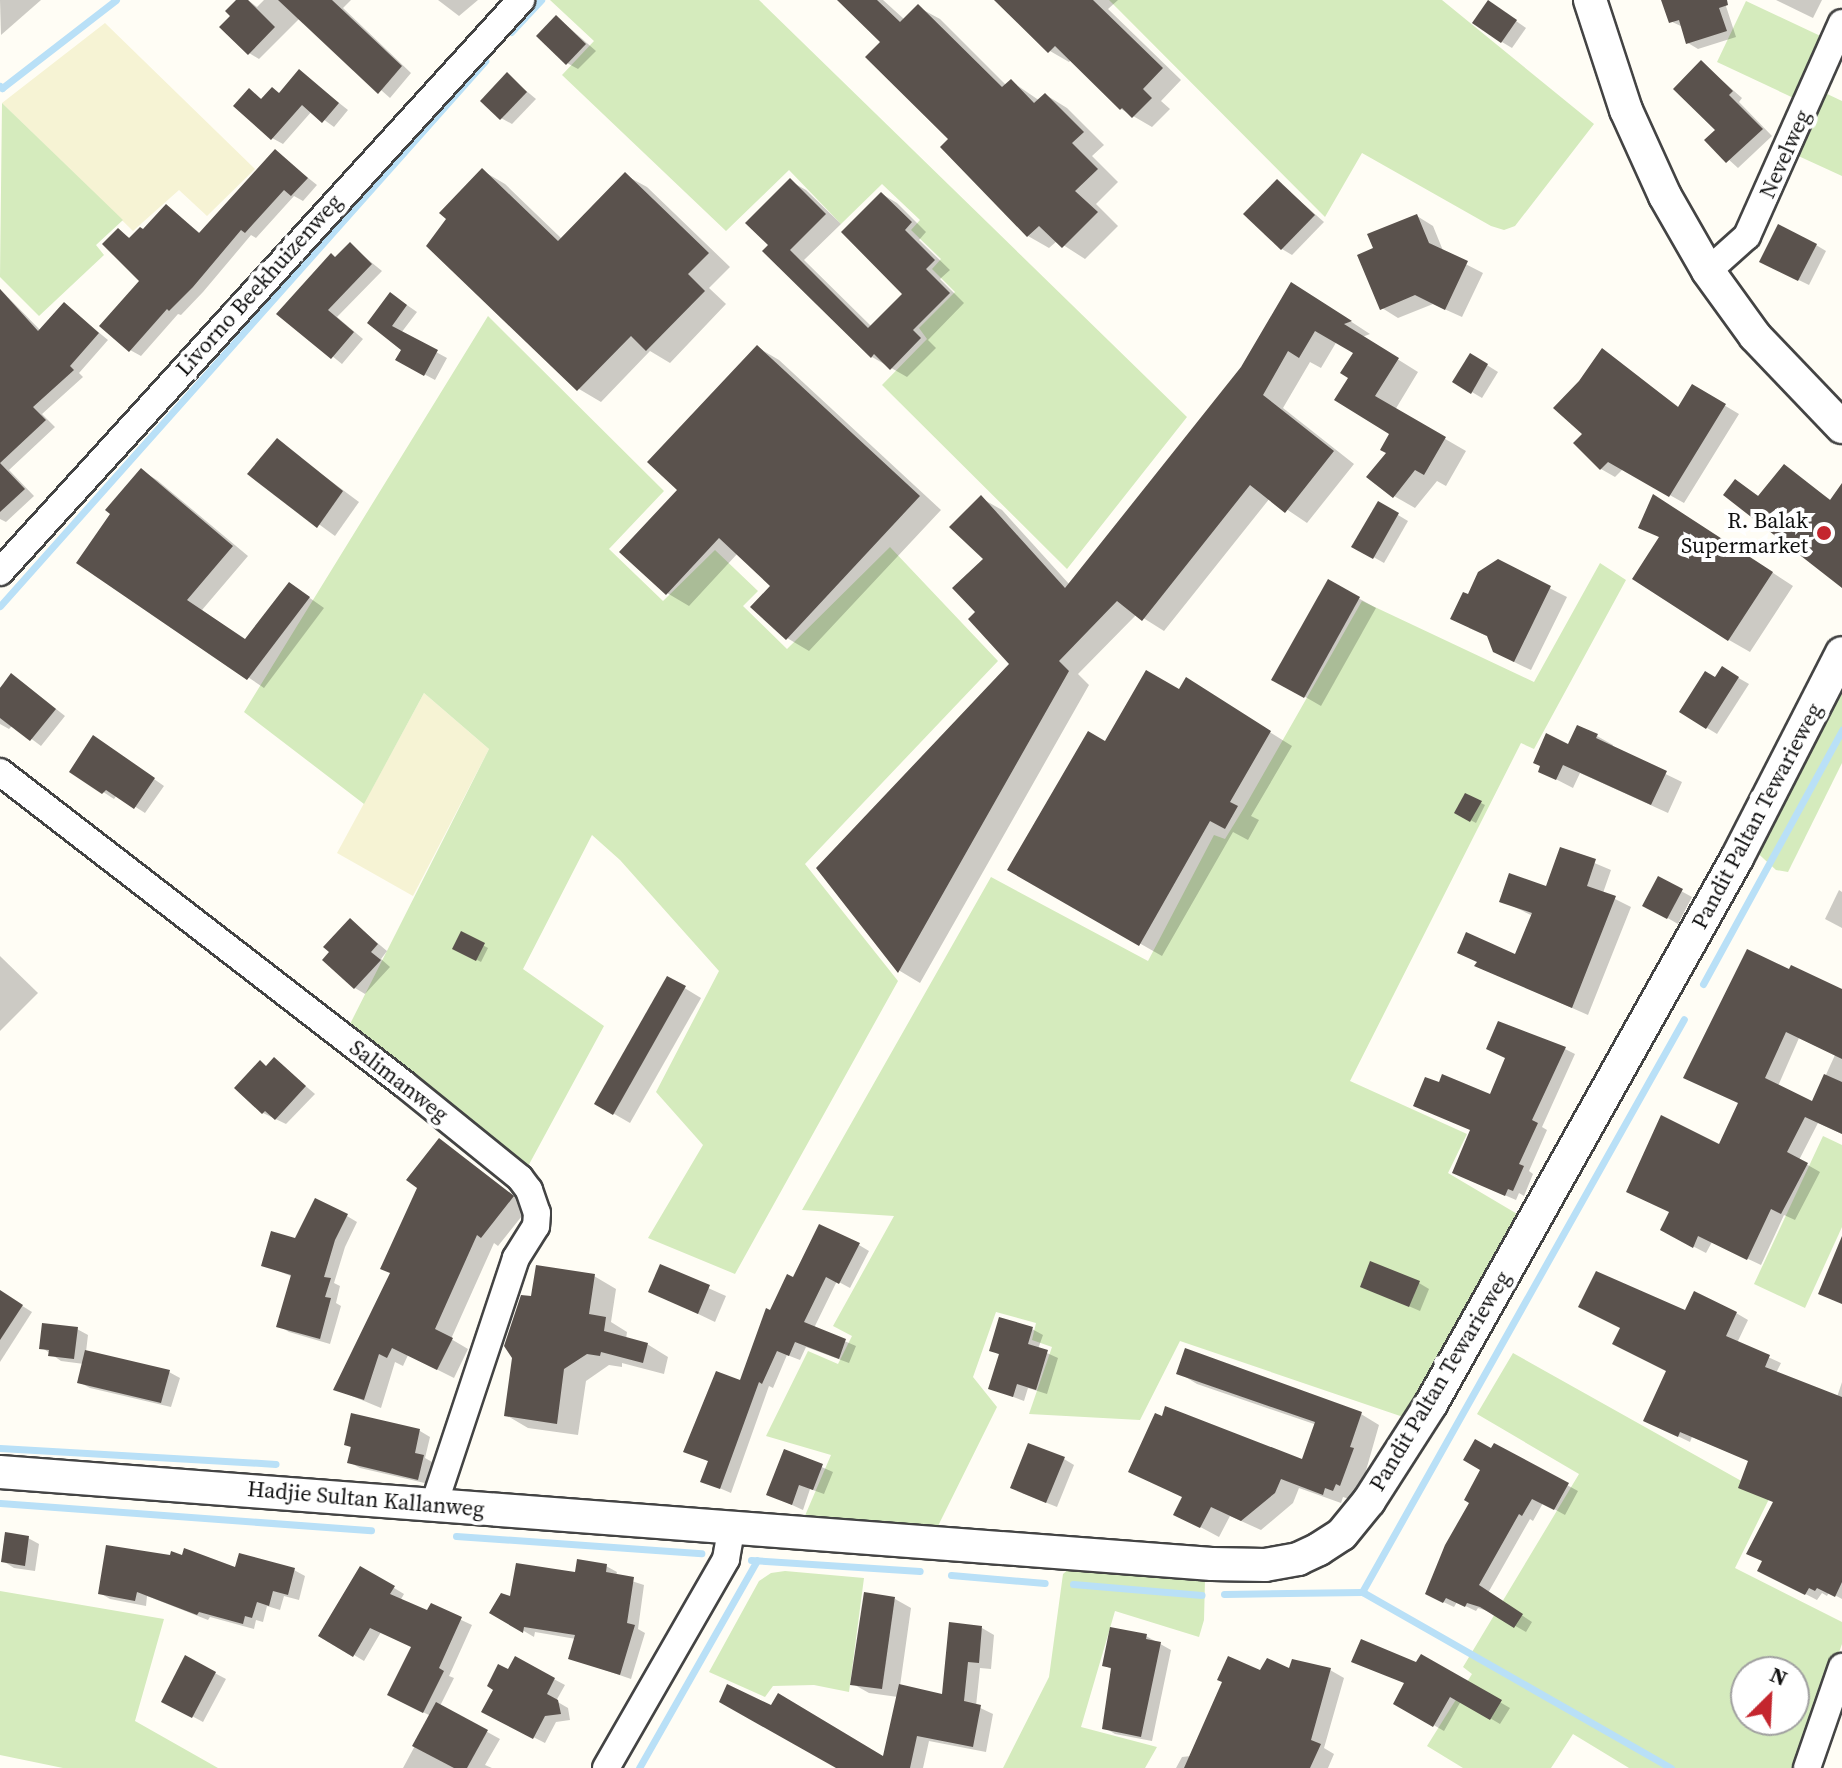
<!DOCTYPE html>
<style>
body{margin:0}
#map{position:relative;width:1842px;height:1768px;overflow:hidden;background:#fffdf5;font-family:"Source Serif 4",serif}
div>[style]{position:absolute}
.farmland>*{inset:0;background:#f6f3d4}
.green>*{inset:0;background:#d5ebbd}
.shadow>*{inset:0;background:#0003}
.stream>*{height:7px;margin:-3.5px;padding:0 3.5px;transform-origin:3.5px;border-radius:3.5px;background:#b9e0f7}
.building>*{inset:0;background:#5a524d}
.roads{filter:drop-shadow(2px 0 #444) drop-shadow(-2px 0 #444) drop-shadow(0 2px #444) drop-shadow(0 -2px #444)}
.minor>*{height:26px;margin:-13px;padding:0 13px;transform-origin:13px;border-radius:13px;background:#fff}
.tertiary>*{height:32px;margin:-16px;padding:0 16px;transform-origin:16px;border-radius:16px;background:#fff}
.dots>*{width:22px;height:22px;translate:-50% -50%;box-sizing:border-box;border:4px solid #fff;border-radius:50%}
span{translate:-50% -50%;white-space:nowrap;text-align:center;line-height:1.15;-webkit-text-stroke:8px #fff;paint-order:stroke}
.street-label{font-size:22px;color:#111}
.poi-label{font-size:22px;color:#111}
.right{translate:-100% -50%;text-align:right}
.north{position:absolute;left:1730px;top:1656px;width:80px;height:80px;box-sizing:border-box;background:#fff;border:2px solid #a0a0a0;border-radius:50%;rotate:24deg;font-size:22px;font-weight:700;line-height:32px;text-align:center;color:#111}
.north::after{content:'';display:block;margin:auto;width:28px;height:36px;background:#c4262e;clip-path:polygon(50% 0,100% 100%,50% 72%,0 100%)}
</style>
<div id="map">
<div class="farmland">
<i style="clip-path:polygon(105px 23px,255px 169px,207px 216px,179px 190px,133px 231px,2px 103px)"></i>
<i style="clip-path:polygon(424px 693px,489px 749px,413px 896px,337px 853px)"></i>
</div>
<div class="green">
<i style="clip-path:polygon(550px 0,759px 0,1187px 417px,1067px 569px,882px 385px,927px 339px,919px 328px,955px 292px,932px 269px,941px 259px,911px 230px,920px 220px,882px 184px,841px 224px,789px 170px,726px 231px,562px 75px,594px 41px)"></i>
<i style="clip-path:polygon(1109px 0,1442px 0,1594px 124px,1515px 226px,1504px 230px,1491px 226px,1362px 153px,1325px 217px)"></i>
<i style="clip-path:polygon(1746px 1px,1829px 40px,1800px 101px,1717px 62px)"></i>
<i style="clip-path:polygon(1823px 92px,1842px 101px,1842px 176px,1794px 154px)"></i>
<i style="clip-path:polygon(2px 103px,123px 220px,96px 245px,104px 255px,39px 316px,0 277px)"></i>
<i style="clip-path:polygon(488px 316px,664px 491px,609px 549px,663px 601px,715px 550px,758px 591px,743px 606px,787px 649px,890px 547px,998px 661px,805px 864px,898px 981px,735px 1274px,648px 1238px,703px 1145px,656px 1092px,719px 971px,620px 860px,592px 835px,523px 969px,604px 1026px,526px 1170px,347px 1030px,489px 749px,424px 693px,364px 804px,244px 712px)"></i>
<i style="clip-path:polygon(1600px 563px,1626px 580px,1534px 749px,1521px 743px,1350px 1081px,1467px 1134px,1448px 1173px,1524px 1218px,1412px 1420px,1180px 1341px,1140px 1420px,1029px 1414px,1052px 1347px,1032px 1340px,1036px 1323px,996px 1312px,973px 1377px,997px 1407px,937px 1528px,801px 1525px,831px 1455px,766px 1436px,808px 1351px,838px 1364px,852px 1336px,833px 1326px,894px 1216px,802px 1210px,991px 877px,1148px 961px,1214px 835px,1225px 839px,1244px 808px,1362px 601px,1534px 682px)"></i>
<i style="clip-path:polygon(1842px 677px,1842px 763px,1788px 872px,1776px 870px,1752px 848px)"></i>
<i style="clip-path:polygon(1823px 1136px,1842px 1145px,1842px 1227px,1805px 1308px,1754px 1284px)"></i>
<i style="clip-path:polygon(evenodd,1513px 1353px,1770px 1497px,1735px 1568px,1842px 1622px,1842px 1644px,1798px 1768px,1629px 1768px,1573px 1734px,1551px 1768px,1463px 1768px,1427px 1746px,1472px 1674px,1463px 1667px,1579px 1474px,1477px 1414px,1513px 1353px,1746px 1672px,1794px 1672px,1794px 1720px,1746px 1720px,1746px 1672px)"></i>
<i style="clip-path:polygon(1071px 1567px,1202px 1576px,1205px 1580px,1204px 1620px,1199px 1637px,1115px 1611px,1081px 1727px,1157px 1747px,1145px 1768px,1003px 1768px,1049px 1677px,1063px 1574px)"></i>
<i style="clip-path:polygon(785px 1571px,864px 1578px,849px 1692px,814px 1685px,773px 1686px,765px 1697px,709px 1672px,759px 1581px,771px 1573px)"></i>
<i style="clip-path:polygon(0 1591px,164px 1619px,135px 1721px,218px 1768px,63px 1768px,0 1755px)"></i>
</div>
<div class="shadow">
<i style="clip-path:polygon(0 0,41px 0,1px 35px)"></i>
<i style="clip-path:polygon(238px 0,248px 0,257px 7px,264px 0,351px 0,343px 8px,411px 73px,390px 98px,300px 18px,259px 59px,249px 53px,233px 16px)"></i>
<i style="clip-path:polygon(438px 0,478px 0,459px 16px)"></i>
<i style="clip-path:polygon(852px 0,883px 0,905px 20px,918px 7px,940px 19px,1007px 86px,1011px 81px,1040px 101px,1046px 95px,1067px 108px,1104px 145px,1092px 156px,1118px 182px,1096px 204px,1118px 226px,1085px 259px,1057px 241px,1049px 248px,1028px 236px,951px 139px)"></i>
<i style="clip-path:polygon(997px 0,1118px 0,1108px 9px,1181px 80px,1161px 101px,1170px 109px,1152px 127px,1121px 109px,1071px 60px,1069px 62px,1050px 51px)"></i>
<i style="clip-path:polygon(1663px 0,1724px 0,1736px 37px,1698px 49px,1688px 43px,1683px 27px,1670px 21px)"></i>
<i style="clip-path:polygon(1776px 0,1822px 0,1813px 18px)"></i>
<i style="clip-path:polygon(1499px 9px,1526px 28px,1512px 48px,1502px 42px)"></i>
<i style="clip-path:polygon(557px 17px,596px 51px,578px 69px,567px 63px)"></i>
<i style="clip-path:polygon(1702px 63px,1742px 98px,1739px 102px,1772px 136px,1738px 168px,1707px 140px,1717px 130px)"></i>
<i style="clip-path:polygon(300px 72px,348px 110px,334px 127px,312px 111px,283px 144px,272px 138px,249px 91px,263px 100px,281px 94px)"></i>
<i style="clip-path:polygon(507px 75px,536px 99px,512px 124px,501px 118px)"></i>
<i style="clip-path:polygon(276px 152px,317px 185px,303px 201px,294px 196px,256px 238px,251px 235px,203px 292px,181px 315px,178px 314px,141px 356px,130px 350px,142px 281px,119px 231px,131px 239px,144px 231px,166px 206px,201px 234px)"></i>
<i style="clip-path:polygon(483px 171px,505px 184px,562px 239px,625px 175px,647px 187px,730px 267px,709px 288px,726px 304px,670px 363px,650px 351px,601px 402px,579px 389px)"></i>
<i style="clip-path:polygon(790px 181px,806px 190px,841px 224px,804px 260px,872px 327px,905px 294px,882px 194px,897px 203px,926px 232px,919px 240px,950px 270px,940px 279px,964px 303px,928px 340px,936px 348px,907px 377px,872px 357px,771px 245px)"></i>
<i style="clip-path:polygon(1277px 181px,1324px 222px,1292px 255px,1282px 249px)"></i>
<i style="clip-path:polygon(1417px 216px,1433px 226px,1444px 253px,1483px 273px,1462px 317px,1433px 304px,1398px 318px,1382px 308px,1375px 249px)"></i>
<i style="clip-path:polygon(350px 245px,382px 271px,337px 317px,363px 339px,342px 364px,279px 313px)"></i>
<i style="clip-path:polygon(1816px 245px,1826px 251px,1809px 285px,1772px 267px)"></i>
<i style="clip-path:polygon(0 289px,40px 330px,64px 304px,108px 340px,79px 373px,83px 377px,42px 414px,55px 427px,9px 470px,34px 496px,6px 522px,0 519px)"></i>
<i style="clip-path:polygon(391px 294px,417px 312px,401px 333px,447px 358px,435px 380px,398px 360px,404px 349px,369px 322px)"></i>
<i style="clip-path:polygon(1312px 296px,1370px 334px,1362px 337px,1418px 372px,1395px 410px,1466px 451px,1446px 486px,1437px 481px,1415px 508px,1394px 496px,1388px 453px,1392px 433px,1350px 377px,1355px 352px,1337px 341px,1321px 368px,1310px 362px,1283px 408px,1354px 464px,1307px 523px,1270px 498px,1164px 631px,1137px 614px,1078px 674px,1089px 685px,920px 983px,900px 971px,819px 868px,1012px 664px,977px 612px,986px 559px,981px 498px,1002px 510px,1070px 585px)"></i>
<i style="clip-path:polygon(757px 347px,779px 360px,941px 510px,809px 651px,787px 638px,773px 585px,738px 553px,689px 606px,667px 593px,680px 490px)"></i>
<i style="clip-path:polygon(1602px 351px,1680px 408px,1692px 386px,1739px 414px,1684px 503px,1623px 469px,1615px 477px,1601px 469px,1585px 434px,1580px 382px)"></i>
<i style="clip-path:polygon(1471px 355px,1498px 372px,1482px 398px,1455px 382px)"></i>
<i style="clip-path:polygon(277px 441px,359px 502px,335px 536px,250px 474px)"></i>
<i style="clip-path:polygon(1784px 467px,1832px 501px,1842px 503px,1842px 585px,1736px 481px,1760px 497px)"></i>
<i style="clip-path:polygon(142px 471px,157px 480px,248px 556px,202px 610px,246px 641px,290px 584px,324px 608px,264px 688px,79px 563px)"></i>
<i style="clip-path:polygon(1378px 503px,1408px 521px,1384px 563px,1354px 546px)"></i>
<i style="clip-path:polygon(1675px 509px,1793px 586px,1750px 652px,1729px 640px,1661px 538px,1641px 527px)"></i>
<i style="clip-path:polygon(1498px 562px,1567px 597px,1531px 670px,1512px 661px,1489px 637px,1469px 628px,1469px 596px)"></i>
<i style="clip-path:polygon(1328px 581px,1376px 608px,1321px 706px,1274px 679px)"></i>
<i style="clip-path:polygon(1723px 669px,1749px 684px,1717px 734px,1681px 712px)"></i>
<i style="clip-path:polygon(1186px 680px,1292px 746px,1251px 816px,1259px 820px,1248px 840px,1233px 832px,1162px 956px,1009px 869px,1106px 743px,1180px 692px)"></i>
<i style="clip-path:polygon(22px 682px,65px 716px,41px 746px,13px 725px,9px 729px,0 724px,0 687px)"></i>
<i style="clip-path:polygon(1597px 736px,1613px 745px,1612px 748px,1682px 782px,1668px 813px,1580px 773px,1573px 788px,1540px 771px,1569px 746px)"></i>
<i style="clip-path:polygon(104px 744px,164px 786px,145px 813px,117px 795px,114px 799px,71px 771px)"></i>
<i style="clip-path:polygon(1481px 803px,1485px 805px,1476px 823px,1457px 813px)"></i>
<i style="clip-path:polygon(1561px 849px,1611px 870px,1603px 893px,1631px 907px,1588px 1015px,1477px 966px,1516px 957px,1533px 916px,1502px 901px,1548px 888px)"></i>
<i style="clip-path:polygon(1659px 879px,1692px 897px,1678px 924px,1645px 905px)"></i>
<i style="clip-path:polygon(1839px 890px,1842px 892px,1842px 928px,1825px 919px)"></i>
<i style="clip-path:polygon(350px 920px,387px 951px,381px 959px,390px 967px,365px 994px,355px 988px,332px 952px)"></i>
<i style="clip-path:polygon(462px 934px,488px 948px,481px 962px,455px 948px)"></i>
<i style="clip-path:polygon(0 956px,38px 993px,0 1031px)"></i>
<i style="clip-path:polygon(668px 978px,701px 998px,630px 1123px,597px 1104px)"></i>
<i style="clip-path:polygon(evenodd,1842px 992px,1842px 1134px,1818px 1123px,1799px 1160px,1820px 1172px,1795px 1220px,1784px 1215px,1761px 1265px,1712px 1242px,1706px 1253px,1675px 1237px,1740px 1103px,1698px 1084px,1842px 992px,1799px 1038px,1835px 1055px,1813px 1103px,1778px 1086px,1799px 1038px)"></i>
<i style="clip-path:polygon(1565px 1049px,1575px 1054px,1542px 1127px,1547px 1130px,1529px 1171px,1533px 1174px,1524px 1196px,1519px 1193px,1516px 1200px,1465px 1178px,1472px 1131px,1440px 1085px,1491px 1096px)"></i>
<i style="clip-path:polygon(275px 1060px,315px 1094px,286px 1124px,263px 1113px,267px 1067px)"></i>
<i style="clip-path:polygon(440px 1140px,529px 1207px,498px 1246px,494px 1243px,451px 1339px,468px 1349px,454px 1378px,408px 1355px,403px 1366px,395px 1362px,381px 1408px,335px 1389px,392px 1273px)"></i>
<i style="clip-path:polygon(347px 1216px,357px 1222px,345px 1247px,334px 1283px,340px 1286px,336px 1303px,341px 1306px,330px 1344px,289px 1332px,279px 1326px,293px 1277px,264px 1265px,296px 1241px)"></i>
<i style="clip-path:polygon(859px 1245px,869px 1251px,850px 1288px,837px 1281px,814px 1328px,856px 1346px,849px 1363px,806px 1347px,800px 1360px,787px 1355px,773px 1388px,769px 1386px,731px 1493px,703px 1481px,710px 1462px,685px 1451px,741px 1382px,771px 1312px)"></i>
<i style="clip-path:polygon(661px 1267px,726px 1296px,715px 1322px,650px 1291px)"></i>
<i style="clip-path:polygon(594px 1276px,616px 1289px,611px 1322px,627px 1332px,626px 1339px,647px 1344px,668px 1357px,664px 1374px,622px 1363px,622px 1367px,609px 1365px,586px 1381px,578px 1435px,528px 1428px,506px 1415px,533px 1299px)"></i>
<i style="clip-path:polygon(1419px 1283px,1429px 1289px,1420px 1311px,1362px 1286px)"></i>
<i style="clip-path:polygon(0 1292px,32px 1312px,0 1362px)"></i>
<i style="clip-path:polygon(1686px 1313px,1736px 1313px,1748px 1320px,1737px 1343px,1781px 1363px,1776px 1373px,1837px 1397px,1842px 1382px,1842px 1599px,1829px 1592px,1827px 1596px,1822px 1593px,1817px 1600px,1771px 1576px,1764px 1561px,1775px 1503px,1750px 1461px,1692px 1437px,1690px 1442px,1657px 1426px)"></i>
<i style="clip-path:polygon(77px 1329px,88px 1335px,86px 1352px,169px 1372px,180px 1378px,171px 1407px,90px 1388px,79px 1382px,84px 1364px,61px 1361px,41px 1347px)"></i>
<i style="clip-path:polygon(1032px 1329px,1043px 1335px,1038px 1349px,1058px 1358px,1047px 1394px,1028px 1388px,1024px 1401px,990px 1388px,1000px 1355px,991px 1350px)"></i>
<i style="clip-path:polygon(1179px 1373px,1361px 1414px,1379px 1425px,1359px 1495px,1352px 1500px,1343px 1497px,1341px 1503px,1299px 1488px,1293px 1503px,1261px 1530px,1230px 1516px,1219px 1537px,1176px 1514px,1304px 1462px,1317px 1425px,1197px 1384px)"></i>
<i style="clip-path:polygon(353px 1415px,420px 1431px,430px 1437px,425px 1458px,434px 1463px,429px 1484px,360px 1468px,349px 1462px)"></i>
<i style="clip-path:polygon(1495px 1446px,1578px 1491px,1565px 1515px,1543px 1503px,1533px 1521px,1530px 1519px,1488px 1593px,1532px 1622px,1526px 1632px,1491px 1612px,1478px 1608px,1476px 1611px,1457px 1602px,1454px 1607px,1437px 1599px)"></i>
<i style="clip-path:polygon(785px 1451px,833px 1472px,824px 1494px,810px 1489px,803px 1510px,768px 1494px)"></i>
<i style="clip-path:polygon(1064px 1459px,1074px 1465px,1057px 1507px,1022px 1493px)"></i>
<i style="clip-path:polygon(28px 1538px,39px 1544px,35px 1571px,14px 1568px,3px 1561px)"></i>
<i style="clip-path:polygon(606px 1566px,617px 1572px,616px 1576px,644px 1585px,638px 1629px,645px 1633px,631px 1679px,570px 1658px,576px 1639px,535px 1632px,534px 1637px,492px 1612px,512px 1599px)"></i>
<i style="clip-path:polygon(361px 1568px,404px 1594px,400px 1601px,428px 1613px,431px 1606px,472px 1625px,449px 1676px,454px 1678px,440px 1706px,500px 1739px,485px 1765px,492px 1768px,403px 1768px,431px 1716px,400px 1701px,413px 1647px,381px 1632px,364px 1661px,321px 1635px)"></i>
<i style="clip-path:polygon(236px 1570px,294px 1570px,305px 1576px,299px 1600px,284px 1596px,280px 1610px,267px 1606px,263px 1622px,256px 1620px,254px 1629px,210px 1617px,208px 1620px,147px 1596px,146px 1606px,110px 1599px,100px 1593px)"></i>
<i style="clip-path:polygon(895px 1599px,911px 1608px,900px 1686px,944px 1696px,982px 1628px,994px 1635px,991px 1669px,980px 1668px,976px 1706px,993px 1714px,986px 1752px,929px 1741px,923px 1768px,839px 1768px,885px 1759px,898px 1697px,869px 1693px,853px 1684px)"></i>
<i style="clip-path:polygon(1146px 1636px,1171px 1650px,1152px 1741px,1115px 1734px,1105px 1728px,1113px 1670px,1104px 1665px)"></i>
<i style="clip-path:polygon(1422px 1657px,1510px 1708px,1500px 1724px,1461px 1701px,1444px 1731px,1395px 1703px)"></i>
<i style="clip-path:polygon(186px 1658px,226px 1679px,203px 1722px,164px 1701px)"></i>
<i style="clip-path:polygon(516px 1659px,565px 1685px,556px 1701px,568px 1708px,570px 1720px,556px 1722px,545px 1743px,494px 1717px)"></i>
<i style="clip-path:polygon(1330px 1670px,1344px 1678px,1324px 1748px,1334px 1754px,1328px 1768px,1176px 1768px,1182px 1757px,1191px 1756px,1291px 1671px)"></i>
</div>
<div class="stream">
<i style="left:511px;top:32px;width:44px;rotate:-46.8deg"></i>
<i style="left:0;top:86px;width:3px;rotate:45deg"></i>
<i style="left:2px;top:88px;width:144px;rotate:-37.7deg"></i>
<i style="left:0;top:606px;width:730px;rotate:-48.33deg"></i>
<i style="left:1703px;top:984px;width:290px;rotate:-61.3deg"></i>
<i style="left:0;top:1448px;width:276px;rotate:3.3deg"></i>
<i style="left:0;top:1503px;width:372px;rotate:4.2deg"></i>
<i style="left:456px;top:1536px;width:246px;rotate:4deg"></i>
<i style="left:751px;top:1560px;width:169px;rotate:3.7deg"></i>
<i style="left:951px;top:1575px;width:94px;rotate:4.9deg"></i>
<i style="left:1073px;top:1584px;width:129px;rotate:4.9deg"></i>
<i style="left:1224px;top:1594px;width:138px;rotate:-0.8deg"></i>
<i style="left:639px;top:1768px;width:239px;rotate:-60.4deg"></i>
<i style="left:1671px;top:1768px;width:356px;rotate:-150.3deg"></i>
<i style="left:1362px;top:1592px;width:657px;rotate:-60.67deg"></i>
</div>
<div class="building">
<i style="clip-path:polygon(236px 0,248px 0,275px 27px,248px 55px,219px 27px,230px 16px,225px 11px)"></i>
<i style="clip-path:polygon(278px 0,332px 0,402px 66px,378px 94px)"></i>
<i style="clip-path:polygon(837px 0,877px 0,900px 22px,918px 4px,1002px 87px,1011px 79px,1034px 103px,1045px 93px,1084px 132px,1072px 143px,1098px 169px,1075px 191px,1098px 212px,1062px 248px,1039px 226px,1027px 237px,940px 147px,948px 139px,865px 57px,880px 42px)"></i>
<i style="clip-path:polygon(994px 0,1093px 0,1163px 68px,1143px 89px,1152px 98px,1132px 118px,1122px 108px,1120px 110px,1055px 46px,1048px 53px)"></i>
<i style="clip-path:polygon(1488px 0,1517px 20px,1501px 43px,1472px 23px)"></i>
<i style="clip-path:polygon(1661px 0,1727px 0,1728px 5px,1719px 8px,1727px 31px,1686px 44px,1679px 20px,1669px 23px)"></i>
<i style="clip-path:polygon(556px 15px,586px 44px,566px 65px,536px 36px)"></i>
<i style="clip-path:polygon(1701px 60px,1733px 91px,1729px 95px,1763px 129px,1726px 163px,1704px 140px,1715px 130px,1673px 89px)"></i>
<i style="clip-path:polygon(299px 69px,339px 103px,322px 123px,302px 105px,271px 140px,233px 106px,249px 88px,261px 99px,272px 87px,279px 93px)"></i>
<i style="clip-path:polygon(507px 72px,527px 92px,500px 120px,480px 101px)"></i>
<i style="clip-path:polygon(275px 149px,308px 178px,291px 196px,284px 190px,245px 233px,241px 230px,193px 287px,169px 311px,167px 309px,129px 352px,99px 326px,139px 281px,102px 244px,118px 228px,129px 238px,140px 227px,143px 229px,166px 204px,199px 233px)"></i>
<i style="clip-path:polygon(482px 168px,558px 241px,625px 172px,709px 253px,688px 274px,705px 291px,646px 351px,631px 336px,577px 391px,426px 246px,446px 219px,439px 213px)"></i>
<i style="clip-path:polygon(790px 178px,826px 214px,790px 250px,868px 328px,902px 294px,841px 232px,881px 192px,912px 222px,905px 230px,935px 260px,926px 269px,950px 293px,913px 330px,921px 338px,890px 370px,874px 354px,871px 358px,762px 251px,768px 245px,745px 223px)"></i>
<i style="clip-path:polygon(1277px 179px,1315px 215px,1281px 250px,1243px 214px)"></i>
<i style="clip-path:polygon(1417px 214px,1429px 243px,1468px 261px,1445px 310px,1415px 295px,1380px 310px,1357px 255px,1373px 248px,1367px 234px)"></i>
<i style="clip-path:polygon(1778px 224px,1817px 244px,1798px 281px,1759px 262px)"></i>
<i style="clip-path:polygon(350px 242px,372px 264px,328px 310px,354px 332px,331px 359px,276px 314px,331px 253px,335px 257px)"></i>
<i style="clip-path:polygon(1291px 282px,1352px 321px,1344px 324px,1399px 358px,1375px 396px,1446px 437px,1424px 475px,1415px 470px,1393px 498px,1366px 477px,1386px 453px,1380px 450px,1389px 434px,1334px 400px,1348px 378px,1340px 373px,1353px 353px,1315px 331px,1299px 358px,1288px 351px,1263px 395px,1334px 451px,1285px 513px,1250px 485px,1142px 621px,1117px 601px,1059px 661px,1069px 671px,898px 973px,816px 868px,1009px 664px,968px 619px,975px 612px,952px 588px,983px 559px,949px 527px,981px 495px,1065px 588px,1241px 367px)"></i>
<i style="clip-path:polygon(0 289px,38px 331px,64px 302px,99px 333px,70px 366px,74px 370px,33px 407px,46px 420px,0 463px,25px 489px,0 512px)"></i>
<i style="clip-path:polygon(390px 292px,407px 305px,392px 326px,438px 350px,424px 376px,395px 360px,401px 350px,367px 323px)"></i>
<i style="clip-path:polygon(757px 345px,920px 496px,786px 640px,750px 607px,770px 586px,719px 538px,666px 595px,619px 552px,677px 490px,647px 462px)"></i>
<i style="clip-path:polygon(1602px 348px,1678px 407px,1692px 384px,1726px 404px,1669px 497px,1608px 462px,1600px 470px,1573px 443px,1582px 434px,1553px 408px,1579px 381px)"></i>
<i style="clip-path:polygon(1470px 353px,1488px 364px,1471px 394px,1452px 382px)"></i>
<i style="clip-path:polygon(277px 438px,343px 491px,317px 528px,247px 474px)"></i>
<i style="clip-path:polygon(1784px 464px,1830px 500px,1842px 483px,1842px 588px,1723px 495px,1735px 479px,1758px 496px)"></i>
<i style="clip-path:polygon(141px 468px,233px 546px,187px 600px,245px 639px,289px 582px,310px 597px,247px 680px,76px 563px,110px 514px,105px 510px)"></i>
<i style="clip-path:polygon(1653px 494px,1773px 572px,1728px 641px,1632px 579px,1659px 537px,1638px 528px)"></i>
<i style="clip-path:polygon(1378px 501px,1399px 513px,1373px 559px,1351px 547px)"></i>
<i style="clip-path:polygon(1498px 559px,1551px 586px,1514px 662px,1493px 652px,1487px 636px,1450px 619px,1463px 592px,1468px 594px,1478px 572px)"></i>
<i style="clip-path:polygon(1328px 579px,1360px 597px,1304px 698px,1271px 680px)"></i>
<i style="clip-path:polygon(1722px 666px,1739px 677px,1706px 729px,1679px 712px,1705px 671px,1715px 677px)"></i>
<i style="clip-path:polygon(1146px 670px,1179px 689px,1186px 677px,1271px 731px,1230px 802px,1238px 806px,1225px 829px,1210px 821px,1139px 946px,1007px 870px,1088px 731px,1105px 741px)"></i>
<i style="clip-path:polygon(11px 673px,56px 709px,30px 741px,0 718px,0 688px)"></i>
<i style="clip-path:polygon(1577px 725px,1598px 734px,1596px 738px,1667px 771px,1651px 805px,1563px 765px,1556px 780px,1538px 772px,1540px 766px,1533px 763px,1546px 733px,1568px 744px)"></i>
<i style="clip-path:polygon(93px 735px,155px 778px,134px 809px,106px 790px,102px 794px,69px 772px)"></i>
<i style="clip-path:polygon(1465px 793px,1482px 801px,1470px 822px,1454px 813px)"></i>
<i style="clip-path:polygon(1560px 847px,1596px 859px,1587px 886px,1616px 896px,1572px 1008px,1474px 966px,1477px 962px,1457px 953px,1466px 932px,1515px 954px,1532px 913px,1499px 902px,1509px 873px,1546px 886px)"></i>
<i style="clip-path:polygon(1658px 876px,1683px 889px,1667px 919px,1642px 906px)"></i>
<i style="clip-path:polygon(350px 918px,378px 944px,371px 952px,381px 960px,354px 989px,322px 960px,329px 952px,323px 947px)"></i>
<i style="clip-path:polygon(461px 931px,485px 943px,476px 961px,452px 949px)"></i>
<i style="clip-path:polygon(1747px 949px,1789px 969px,1791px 965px,1842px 989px,1842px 1059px,1786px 1032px,1765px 1078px,1812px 1101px,1824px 1074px,1842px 1082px,1842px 1134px,1805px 1117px,1787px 1152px,1808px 1163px,1781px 1214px,1771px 1209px,1747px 1260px,1698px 1236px,1693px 1248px,1660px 1230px,1669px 1212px,1626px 1192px,1661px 1115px,1719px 1144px,1738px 1103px,1683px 1078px)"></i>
<i style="clip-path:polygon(667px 976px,686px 986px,613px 1115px,594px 1104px)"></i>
<i style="clip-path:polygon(1498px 1021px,1566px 1047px,1532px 1120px,1538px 1123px,1519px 1164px,1524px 1166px,1513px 1191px,1508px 1189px,1505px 1196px,1452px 1173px,1470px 1130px,1413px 1106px,1425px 1077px,1439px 1082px,1442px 1074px,1490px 1094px,1505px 1058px,1486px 1049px)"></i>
<i style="clip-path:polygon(274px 1057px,306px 1086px,275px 1120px,265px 1111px,262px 1114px,234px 1088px,260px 1060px,266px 1066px)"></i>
<i style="clip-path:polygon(439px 1138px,514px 1196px,481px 1238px,477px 1235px,435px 1329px,453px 1338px,437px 1370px,392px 1348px,387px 1358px,379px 1354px,364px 1400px,333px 1390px,390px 1273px,380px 1269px,417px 1188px,406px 1180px)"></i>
<i style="clip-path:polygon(315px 1198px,348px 1214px,335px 1240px,324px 1277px,331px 1278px,325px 1297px,331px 1298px,320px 1339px,276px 1327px,291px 1275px,261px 1266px,271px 1231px,295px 1238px)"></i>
<i style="clip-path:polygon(819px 1224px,860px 1243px,839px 1284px,826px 1277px,804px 1322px,846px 1339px,839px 1359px,795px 1342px,789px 1356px,777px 1351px,762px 1384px,759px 1382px,720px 1489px,700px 1482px,708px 1461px,683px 1452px,716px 1371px,740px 1380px,766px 1308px,770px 1310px,787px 1274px,793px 1277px)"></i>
<i style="clip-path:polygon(1842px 1236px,1842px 1304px,1818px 1294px)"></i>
<i style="clip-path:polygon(1370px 1261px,1420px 1281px,1409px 1307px,1360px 1287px)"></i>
<i style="clip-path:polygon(660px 1264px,710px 1285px,698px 1314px,648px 1292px)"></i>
<i style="clip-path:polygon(536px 1265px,595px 1274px,589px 1314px,606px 1317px,604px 1331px,648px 1343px,643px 1363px,601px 1352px,600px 1356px,587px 1354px,564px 1369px,557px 1424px,504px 1416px,512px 1358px,504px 1346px,521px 1295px,531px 1296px)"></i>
<i style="clip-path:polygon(1596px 1271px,1685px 1310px,1694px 1291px,1737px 1312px,1726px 1336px,1770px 1355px,1765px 1367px,1842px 1397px,1842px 1582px,1835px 1597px,1817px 1588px,1815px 1591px,1809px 1588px,1805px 1595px,1757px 1571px,1762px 1561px,1746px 1554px,1773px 1502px,1738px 1488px,1748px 1461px,1680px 1432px,1678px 1437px,1643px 1421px,1666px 1371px,1612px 1344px,1620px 1328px,1578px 1307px)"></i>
<i style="clip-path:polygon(0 1290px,23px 1305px,0 1340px)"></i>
<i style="clip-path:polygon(999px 1317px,1033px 1327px,1028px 1344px,1048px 1350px,1036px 1390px,1017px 1384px,1013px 1397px,988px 1389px,999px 1354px,989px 1351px)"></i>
<i style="clip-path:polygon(42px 1323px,78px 1327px,74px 1359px,48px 1356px,49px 1350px,39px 1349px)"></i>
<i style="clip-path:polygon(1185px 1348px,1362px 1412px,1350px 1447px,1354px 1448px,1340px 1486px,1336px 1484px,1333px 1491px,1325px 1488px,1323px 1495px,1281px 1479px,1275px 1493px,1241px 1521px,1211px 1507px,1200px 1528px,1173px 1515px,1182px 1497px,1128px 1472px,1155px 1413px,1162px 1416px,1165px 1406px,1302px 1459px,1315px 1422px,1176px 1374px)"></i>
<i style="clip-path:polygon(85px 1350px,170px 1370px,161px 1403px,77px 1383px)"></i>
<i style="clip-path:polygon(351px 1413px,420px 1429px,415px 1453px,424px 1455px,418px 1480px,347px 1463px,351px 1447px,344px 1445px)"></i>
<i style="clip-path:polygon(1475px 1439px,1491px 1448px,1494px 1443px,1569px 1483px,1554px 1510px,1532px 1499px,1522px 1516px,1519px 1514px,1479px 1585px,1523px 1614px,1514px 1628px,1480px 1607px,1467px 1603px,1465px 1607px,1446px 1598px,1443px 1603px,1425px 1594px,1445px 1545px,1469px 1503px,1464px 1500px,1480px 1470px,1463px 1460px)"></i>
<i style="clip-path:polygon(1028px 1443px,1065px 1457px,1046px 1503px,1010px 1488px)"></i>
<i style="clip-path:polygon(784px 1449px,823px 1464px,813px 1490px,799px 1485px,792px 1505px,766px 1495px)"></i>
<i style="clip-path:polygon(5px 1532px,29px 1536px,25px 1566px,1px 1562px)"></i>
<i style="clip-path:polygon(106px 1545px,170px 1555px,171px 1551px,182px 1555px,184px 1548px,235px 1567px,239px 1553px,295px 1568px,288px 1595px,273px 1591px,269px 1606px,257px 1602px,252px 1618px,245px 1616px,243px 1624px,199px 1612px,197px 1615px,137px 1592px,135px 1601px,98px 1594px)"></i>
<i style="clip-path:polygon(577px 1559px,607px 1564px,606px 1572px,634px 1577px,627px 1623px,635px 1625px,620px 1675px,568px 1659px,575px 1635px,524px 1627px,523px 1633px,489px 1613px,501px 1593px,510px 1596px,516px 1563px,575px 1572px)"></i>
<i style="clip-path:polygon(360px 1566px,395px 1586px,390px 1594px,427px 1610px,431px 1603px,462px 1617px,439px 1668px,444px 1671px,423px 1713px,387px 1695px,411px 1647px,370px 1628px,353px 1657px,318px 1636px)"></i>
<i style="clip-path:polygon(864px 1592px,895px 1597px,882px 1689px,850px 1685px)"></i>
<i style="clip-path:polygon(949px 1622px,982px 1626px,979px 1663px,968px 1662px,964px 1701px,981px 1705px,973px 1747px,917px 1736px,910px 1768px,836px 1768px,719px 1702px,727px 1684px,771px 1705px,778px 1693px,883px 1756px,899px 1684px,942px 1694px)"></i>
<i style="clip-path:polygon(1110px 1627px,1147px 1634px,1146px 1639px,1161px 1642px,1141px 1737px,1102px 1729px,1111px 1668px,1102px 1666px)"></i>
<i style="clip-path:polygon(1361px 1639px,1416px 1662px,1421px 1654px,1502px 1700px,1490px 1720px,1450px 1697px,1433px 1727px,1393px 1704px,1404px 1683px,1351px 1662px)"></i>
<i style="clip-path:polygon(185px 1655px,216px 1672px,192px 1718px,161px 1702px)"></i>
<i style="clip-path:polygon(515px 1656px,555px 1678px,547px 1694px,558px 1700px,561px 1714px,545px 1716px,533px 1739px,481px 1712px,493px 1690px,487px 1686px,498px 1664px,508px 1669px)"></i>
<i style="clip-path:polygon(1228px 1656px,1260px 1670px,1267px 1658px,1289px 1668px,1292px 1659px,1331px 1668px,1311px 1740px,1321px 1744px,1310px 1768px,1184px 1768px,1222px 1682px,1217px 1680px)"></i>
<i style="clip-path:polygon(436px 1702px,488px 1730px,467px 1768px,454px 1768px,412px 1746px)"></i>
</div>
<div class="roads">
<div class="minor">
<i style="left:1708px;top:271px;width:52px;rotate:-41.9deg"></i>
<i style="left:1747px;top:236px;width:233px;rotate:-66deg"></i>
<i style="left:0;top:572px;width:774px;rotate:-47.67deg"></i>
<i style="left:0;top:772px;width:510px;rotate:37.68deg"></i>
<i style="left:404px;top:1084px;width:149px;rotate:39deg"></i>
<i style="left:520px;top:1178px;width:15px;rotate:53deg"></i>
<i style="left:529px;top:1190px;width:24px;rotate:71deg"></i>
<i style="left:537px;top:1213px;width:13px;rotate:94deg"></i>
<i style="left:536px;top:1226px;width:38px;rotate:122deg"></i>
<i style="left:516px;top:1258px;width:260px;rotate:108.4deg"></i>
<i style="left:606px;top:1768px;width:241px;rotate:-60.1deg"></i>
<i style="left:726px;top:1559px;width:29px;rotate:-80deg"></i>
<i style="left:1807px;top:1768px;width:107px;rotate:-70.9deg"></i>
</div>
<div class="tertiary">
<i style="left:1590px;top:0;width:116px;rotate:71.9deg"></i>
<i style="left:1626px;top:110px;width:94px;rotate:65.6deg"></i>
<i style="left:1665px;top:196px;width:86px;rotate:60.2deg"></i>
<i style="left:1708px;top:271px;width:80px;rotate:54.1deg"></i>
<i style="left:1755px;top:336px;width:126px;rotate:46.3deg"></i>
<i style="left:0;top:1472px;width:1215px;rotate:4.34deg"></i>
<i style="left:1212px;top:1564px;width:53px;rotate:1.1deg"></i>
<i style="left:1265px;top:1565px;width:34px;rotate:-10deg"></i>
<i style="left:1298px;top:1559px;width:23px;rotate:-25deg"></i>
<i style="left:1319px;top:1549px;width:27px;rotate:-33deg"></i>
<i style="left:1342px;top:1534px;width:43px;rotate:-50.7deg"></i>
<i style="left:1369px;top:1501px;width:115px;rotate:-57.4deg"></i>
<i style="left:1431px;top:1404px;width:626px;rotate:-60.73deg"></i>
<i style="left:1737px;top:858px;width:230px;rotate:-62.9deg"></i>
</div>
</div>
<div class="dots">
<i style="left:1824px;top:533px;background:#c4262e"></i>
</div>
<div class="street-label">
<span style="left:1785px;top:154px;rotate:-66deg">Nevelweg</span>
<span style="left:259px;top:285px;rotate:-48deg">Livorno Beekhuizenweg</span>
<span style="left:1757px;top:816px;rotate:-62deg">Pandit Paltan Tewarieweg</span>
<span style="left:399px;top:1081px;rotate:38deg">Salimanweg</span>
<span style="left:1440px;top:1381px;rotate:-59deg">Pandit Paltan Tewarieweg</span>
<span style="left:366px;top:1499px;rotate:5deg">Hadjie Sultan Kallanweg</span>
</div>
<div class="poi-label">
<span class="right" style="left:1808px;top:533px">R. Balak<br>Supermarket</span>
</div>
<div class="north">N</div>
</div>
